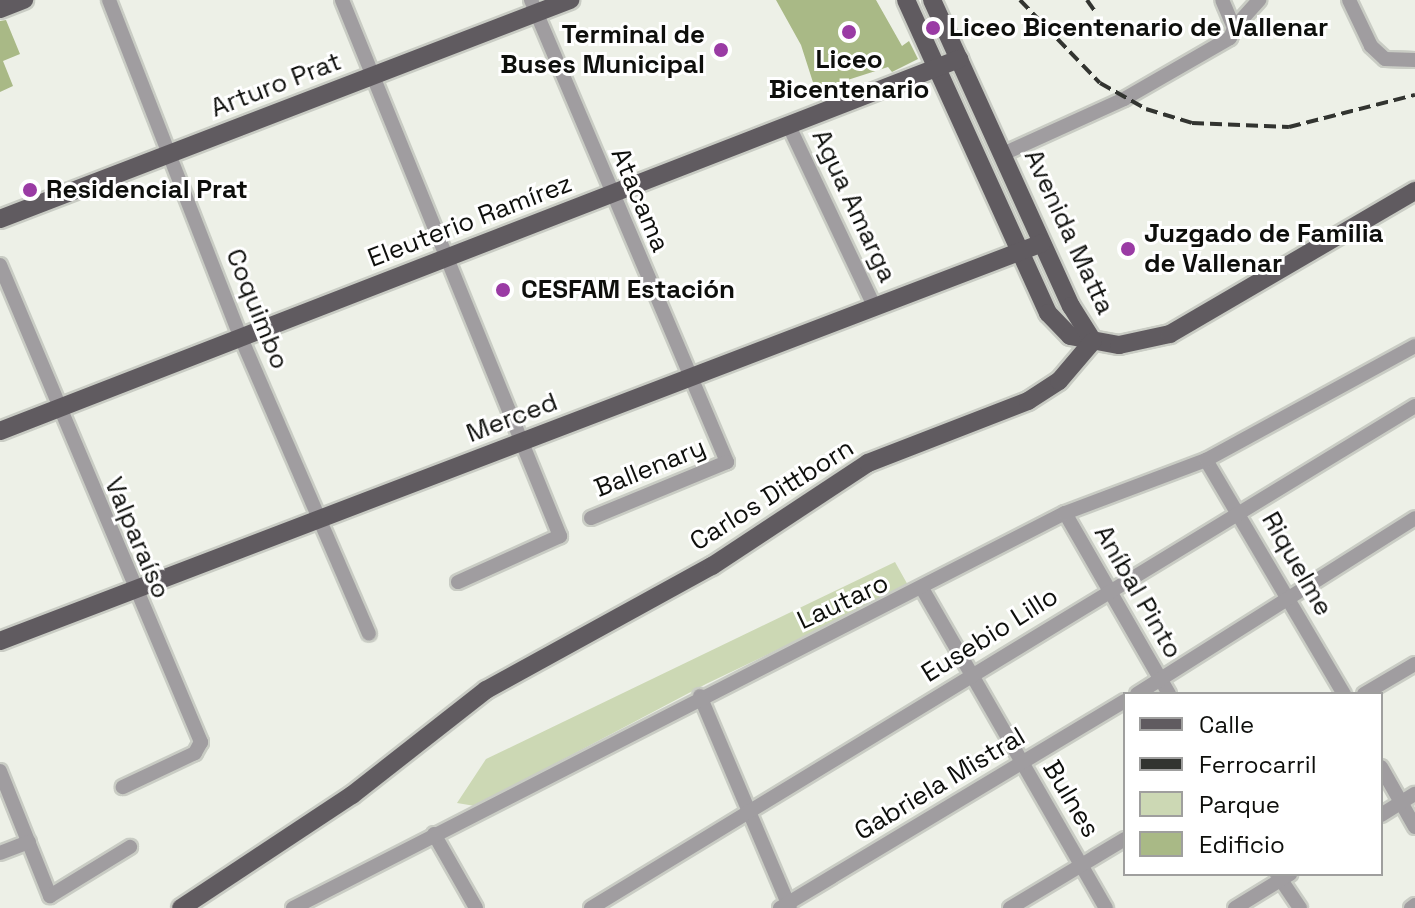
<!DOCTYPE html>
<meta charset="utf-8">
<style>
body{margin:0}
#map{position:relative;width:1415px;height:908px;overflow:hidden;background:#edf0e7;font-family:"Space Grotesk",sans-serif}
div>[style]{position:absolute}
.green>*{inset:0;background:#ccd8b4}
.building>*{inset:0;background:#a9b986}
.roads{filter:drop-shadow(2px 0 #c9ccc4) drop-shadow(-2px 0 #c9ccc4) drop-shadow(0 2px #c9ccc4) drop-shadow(0 -2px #c9ccc4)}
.minor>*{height:14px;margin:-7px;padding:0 7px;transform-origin:7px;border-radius:7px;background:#a09da0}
.major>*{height:18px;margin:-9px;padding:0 9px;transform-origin:9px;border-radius:9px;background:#605b60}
.rail>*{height:4px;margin-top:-2px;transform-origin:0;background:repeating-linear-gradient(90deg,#323430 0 12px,transparent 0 18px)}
.dots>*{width:22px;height:22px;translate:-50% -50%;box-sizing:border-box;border:4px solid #fff;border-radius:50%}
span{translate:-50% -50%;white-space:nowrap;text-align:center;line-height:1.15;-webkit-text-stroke:6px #fff;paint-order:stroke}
.poi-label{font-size:26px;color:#0e0f0c;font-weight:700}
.left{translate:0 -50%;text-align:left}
.right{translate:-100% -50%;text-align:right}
.street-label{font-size:26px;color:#0e0f0c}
.legend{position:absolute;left:1123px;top:692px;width:260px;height:184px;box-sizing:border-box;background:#fff;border:2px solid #9f9f9e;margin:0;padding:10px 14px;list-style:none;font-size:24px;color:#0e0f0c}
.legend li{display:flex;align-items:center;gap:16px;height:40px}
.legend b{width:40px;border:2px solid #9f9f9e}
</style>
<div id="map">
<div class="green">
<i style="clip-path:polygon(895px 562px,909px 587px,706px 684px,475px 806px,457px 803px,486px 759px)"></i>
</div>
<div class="building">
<i style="clip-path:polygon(776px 0,876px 0,902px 46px,909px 41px,918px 59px,892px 72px,888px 67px,832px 85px,834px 93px,818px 98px,801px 45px)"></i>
<i style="clip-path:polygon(6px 20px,20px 54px,3px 61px,13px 86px,0 92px,0 21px)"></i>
</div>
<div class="roads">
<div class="minor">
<i style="left:109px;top:0;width:363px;rotate:68.7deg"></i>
<i style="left:241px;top:338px;width:322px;rotate:66.6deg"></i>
<i style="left:342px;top:0;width:579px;rotate:67.87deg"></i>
<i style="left:560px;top:536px;width:112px;rotate:155.7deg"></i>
<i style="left:531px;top:0;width:502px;rotate:67.01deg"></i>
<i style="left:727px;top:462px;width:147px;rotate:157.6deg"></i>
<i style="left:1349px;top:0;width:51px;rotate:64.4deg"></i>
<i style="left:1371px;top:46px;width:19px;rotate:43deg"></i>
<i style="left:1385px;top:59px;width:30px;rotate:2deg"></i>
<i style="left:1234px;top:28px;width:38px;rotate:-48deg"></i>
<i style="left:789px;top:126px;width:201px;rotate:64.7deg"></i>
<i style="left:1003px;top:154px;width:133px;rotate:-24.4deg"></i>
<i style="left:1124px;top:99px;width:122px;rotate:-29.9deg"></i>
<i style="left:1230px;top:38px;width:11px;rotate:-68deg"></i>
<i style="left:1234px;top:28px;width:30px;rotate:-113deg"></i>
<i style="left:0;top:265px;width:518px;rotate:67.15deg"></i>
<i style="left:201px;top:742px;width:13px;rotate:119deg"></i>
<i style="left:195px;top:753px;width:80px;rotate:154.7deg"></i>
<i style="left:1206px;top:460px;width:272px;rotate:59.5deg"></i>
<i style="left:1065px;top:513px;width:209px;rotate:60.1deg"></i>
<i style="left:923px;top:590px;width:367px;rotate:60.1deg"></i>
<i style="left:1137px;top:694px;width:329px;rotate:-32.3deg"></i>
<i style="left:1364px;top:694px;width:59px;rotate:-30.5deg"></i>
<i style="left:700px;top:696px;width:230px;rotate:67deg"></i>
<i style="left:1381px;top:767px;width:69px;rotate:60.5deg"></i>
<i style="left:0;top:771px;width:135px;rotate:68.2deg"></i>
<i style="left:50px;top:896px;width:94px;rotate:-31.5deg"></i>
<i style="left:1381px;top:815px;width:40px;rotate:-32deg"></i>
<i style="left:434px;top:834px;width:85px;rotate:60.4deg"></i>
<i style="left:0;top:853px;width:31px;rotate:-21deg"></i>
<i style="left:1277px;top:874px;width:41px;rotate:55.9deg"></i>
<i style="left:293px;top:908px;width:867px;rotate:-27.1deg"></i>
<i style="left:1065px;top:513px;width:151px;rotate:-20.6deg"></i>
<i style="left:1206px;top:460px;width:238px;rotate:-28.6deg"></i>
<i style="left:591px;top:908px;width:965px;rotate:-31.35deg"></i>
<i style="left:780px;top:908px;width:402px;rotate:-31deg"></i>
<i style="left:1010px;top:908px;width:134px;rotate:-31deg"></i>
<i style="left:1235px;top:908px;width:65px;rotate:-31.7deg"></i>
<i style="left:1411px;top:908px;width:5px;rotate:-37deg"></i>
</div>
<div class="major">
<i style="left:906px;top:0;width:344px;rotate:65.6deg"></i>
<i style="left:1048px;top:313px;width:32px;rotate:46deg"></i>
<i style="left:1070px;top:336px;width:50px;rotate:10.4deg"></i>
<i style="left:1119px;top:345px;width:52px;rotate:-12.2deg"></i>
<i style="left:1170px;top:334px;width:284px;rotate:-30.3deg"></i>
<i style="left:932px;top:0;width:336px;rotate:65.6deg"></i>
<i style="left:1071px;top:306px;width:41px;rotate:57.8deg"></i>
<i style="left:0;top:9px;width:26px;rotate:-21deg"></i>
<i style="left:0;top:219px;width:611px;rotate:-21.02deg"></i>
<i style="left:0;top:431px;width:1029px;rotate:-21.2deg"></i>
<i style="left:0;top:641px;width:1115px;rotate:-20.9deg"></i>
<i style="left:181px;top:908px;width:205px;rotate:-33.5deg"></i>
<i style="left:352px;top:795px;width:170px;rotate:-38.1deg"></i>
<i style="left:486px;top:690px;width:258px;rotate:-28.8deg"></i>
<i style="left:712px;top:566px;width:187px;rotate:-33.4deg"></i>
<i style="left:868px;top:463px;width:172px;rotate:-21.2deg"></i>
<i style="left:1028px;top:401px;width:37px;rotate:-33deg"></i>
<i style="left:1059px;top:381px;width:52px;rotate:-49.6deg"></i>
</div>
</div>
<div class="rail">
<i style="left:1020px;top:0;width:115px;rotate:46.1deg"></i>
<i style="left:1100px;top:83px;width:53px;rotate:29.5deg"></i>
<i style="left:1146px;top:109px;width:48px;rotate:16.9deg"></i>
<i style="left:1192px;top:123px;width:97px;rotate:2.4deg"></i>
<i style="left:1289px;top:127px;width:130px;rotate:-14.3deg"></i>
<i style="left:1087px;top:0;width:16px;rotate:55deg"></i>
</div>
<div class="dots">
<i style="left:933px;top:28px;background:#9a3ba4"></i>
<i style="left:849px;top:32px;background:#9a3ba4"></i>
<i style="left:721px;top:50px;background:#9a3ba4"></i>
<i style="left:30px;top:190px;background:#9a3ba4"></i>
<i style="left:1128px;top:249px;background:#9a3ba4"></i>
<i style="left:503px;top:290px;background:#9a3ba4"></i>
</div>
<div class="poi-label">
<span class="left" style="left:949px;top:28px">Liceo Bicentenario de Vallenar</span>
<span class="right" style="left:705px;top:50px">Terminal de<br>Buses Municipal</span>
<span style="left:849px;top:75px">Liceo<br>Bicentenario</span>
<span class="left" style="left:46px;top:190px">Residencial Prat</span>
<span class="left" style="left:1144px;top:249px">Juzgado de Familia<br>de Vallenar</span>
<span class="left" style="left:521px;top:290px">CESFAM Estación</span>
</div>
<div class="street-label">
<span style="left:276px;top:85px;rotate:-21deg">Arturo Prat</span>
<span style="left:640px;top:200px;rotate:67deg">Atacama</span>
<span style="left:854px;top:206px;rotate:65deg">Agua Amarga</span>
<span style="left:470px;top:221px;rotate:-21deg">Eleuterio Ramírez</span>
<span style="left:1069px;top:232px;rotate:65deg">Avenida Matta</span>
<span style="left:257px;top:309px;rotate:68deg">Coquimbo</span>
<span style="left:512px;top:418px;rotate:-21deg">Merced</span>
<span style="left:650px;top:468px;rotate:-22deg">Ballenary</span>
<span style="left:772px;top:495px;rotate:-32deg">Carlos Dittborn</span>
<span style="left:137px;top:538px;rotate:67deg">Valparaíso</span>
<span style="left:1297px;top:564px;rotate:60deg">Riquelme</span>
<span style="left:1138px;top:592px;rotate:60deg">Aníbal Pinto</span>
<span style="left:843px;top:602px;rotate:-25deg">Lautaro</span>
<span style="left:990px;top:635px;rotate:-32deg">Eusebio Lillo</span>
<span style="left:940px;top:784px;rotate:-31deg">Gabriela Mistral</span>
<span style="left:1071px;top:799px;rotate:59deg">Bulnes</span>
</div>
<ul class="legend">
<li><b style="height:10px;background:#605b60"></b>Calle</li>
<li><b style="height:10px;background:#323430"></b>Ferrocarril</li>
<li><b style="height:22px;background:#ccd8b4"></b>Parque</li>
<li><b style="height:22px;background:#a9b986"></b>Edificio</li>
</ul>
</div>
